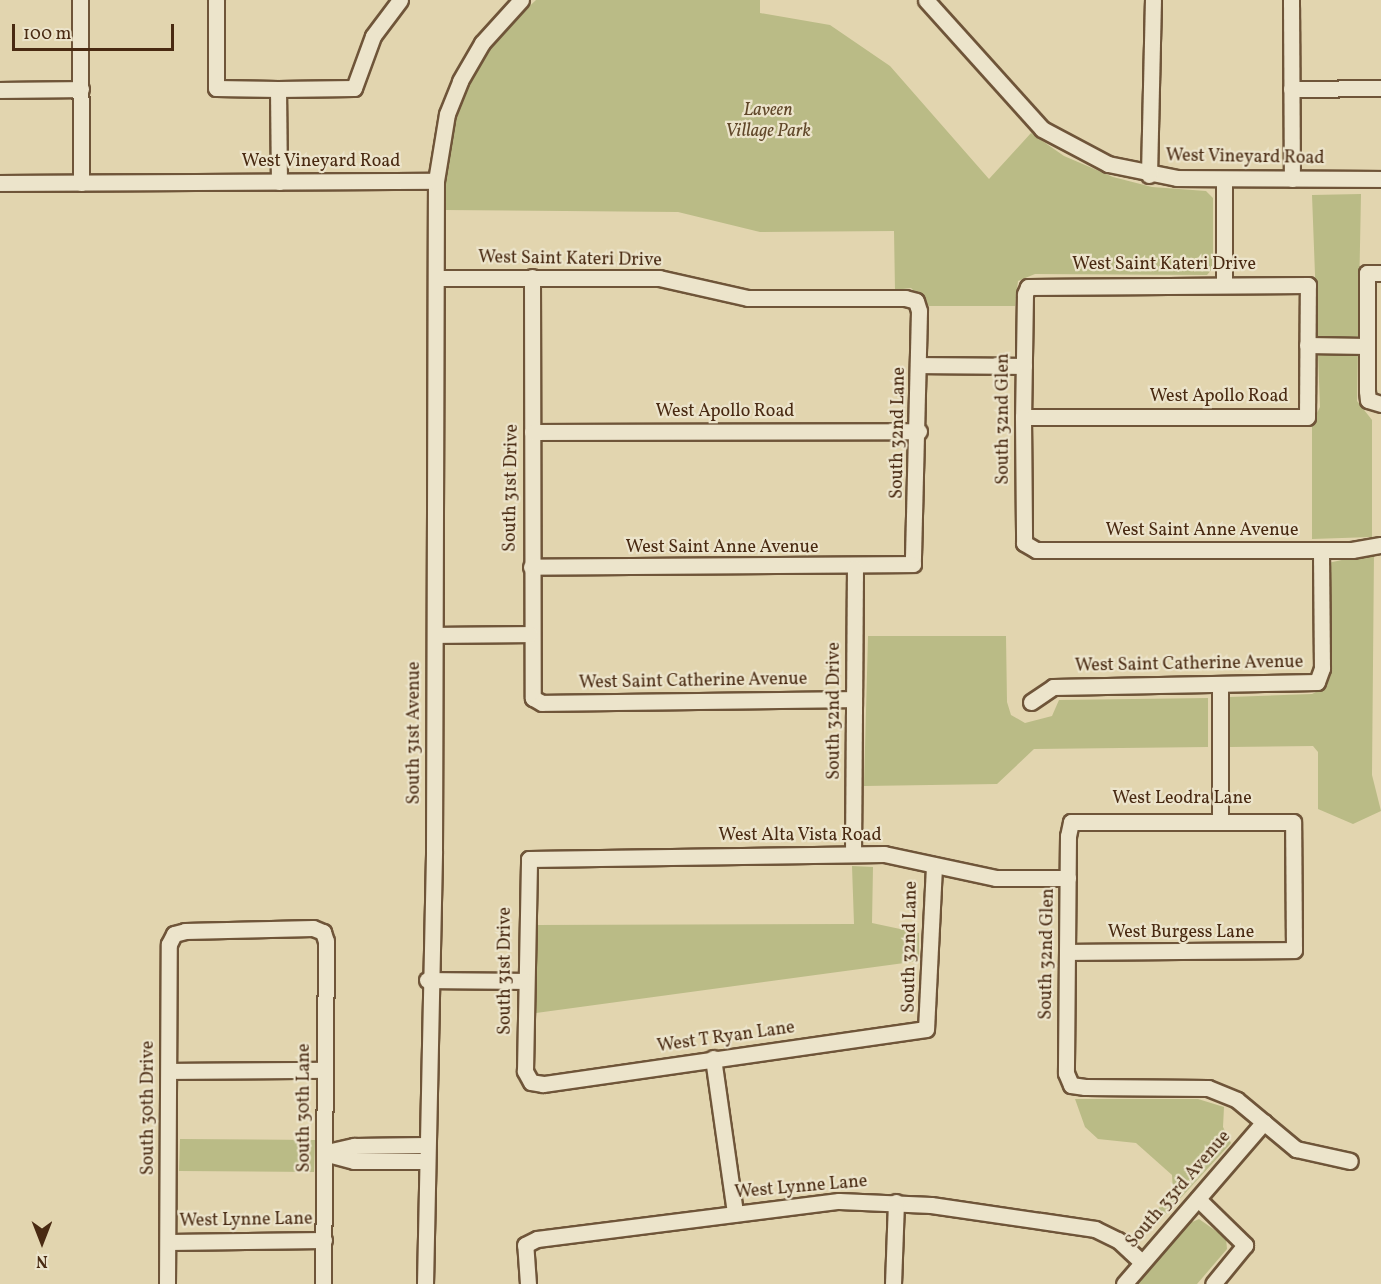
<!DOCTYPE html>
<style>
body{margin:0}
#map{position:relative;width:1381px;height:1284px;overflow:hidden;background:#e2d5af;font-family:Vollkorn,serif}
div>[style]{position:absolute}
.green>*{inset:0;background:#babb86}
.roads{filter:drop-shadow(2px 0 #6f5539) drop-shadow(-2px 0 #6f5539) drop-shadow(0 2px #6f5539) drop-shadow(0 -2px #6f5539)}
.minor>*{height:15px;margin:-7.5px;padding:0 7.5px;transform-origin:7.5px;border-radius:7.5px;background:#ece4cb}
span{translate:-50% -50%;white-space:nowrap;text-align:center;line-height:1.15;-webkit-text-stroke:4.5px #ece4cb;paint-order:stroke}
.park-label{font-size:18px;color:#604729;font-style:italic}
.street-label{font-size:18px;color:#492a12}
.north{position:absolute;left:12px;top:1212px;width:60px;height:60px;-webkit-text-stroke:4px #ece4cb;paint-order:stroke;rotate:180deg;font-size:16px;font-weight:700;line-height:24px;text-align:center;color:#492a12}
.north::after{content:'';display:block;margin:auto;width:21px;height:27px;background:#492a12;clip-path:polygon(50% 0,100% 100%,50% 72%,0 100%)}
.scale{position:absolute;left:12px;top:24px;width:162px;height:27px;box-sizing:border-box;border:3px solid #492a12;border-top:0;padding-left:8px;font-size:18px;line-height:21px;white-space:nowrap;color:#492a12;-webkit-text-stroke:4px #ece4cb;paint-order:stroke}
</style>
<div id="map">
<div class="green">
<i style="clip-path:polygon(536px 0,760px 0,760px 13px,830px 25px,890px 66px,989px 179px,1031px 133px,1064px 156px,1113px 177px,1152px 187px,1206px 191px,1213px 198px,1213px 268px,1207px 275px,1035px 274px,1018px 281px,1015px 306px,929px 306px,911px 288px,895px 290px,894px 231px,760px 232px,678px 212px,444px 210px,446px 160px,462px 96px,499px 35px)"></i>
<i style="clip-path:polygon(1361px 194px,1357px 401px,1372px 420px,1372px 537px,1312px 539px,1312px 423px,1320px 407px,1312px 195px)"></i>
<i style="clip-path:polygon(1374px 553px,1372px 775px,1381px 811px,1353px 824px,1318px 809px,1318px 752px,1313px 746px,1230px 747px,1230px 697px,1312px 694px,1326px 687px,1331px 674px,1328px 563px)"></i>
<i style="clip-path:polygon(868px 636px,1006px 636px,1007px 702px,1011px 715px,1025px 723px,1052px 716px,1059px 700px,1208px 698px,1208px 747px,1034px 749px,997px 784px,864px 786px)"></i>
<i style="clip-path:polygon(852px 866px,873px 867px,872px 923px,919px 933px,919px 961px,536px 1013px,536px 925px,854px 924px)"></i>
<i style="clip-path:polygon(1075px 1099px,1198px 1099px,1224px 1107px,1223px 1127px,1231px 1143px,1157px 1224px,1150px 1219px,1173px 1191px,1172px 1175px,1136px 1143px,1098px 1139px,1085px 1127px)"></i>
<i style="clip-path:polygon(180px 1139px,315px 1140px,314px 1172px,179px 1171px)"></i>
<i style="clip-path:polygon(1199px 1219px,1226px 1238px,1227px 1249px,1197px 1284px,1138px 1284px,1190px 1223px)"></i>
</div>
<div class="roads">
<div class="minor">
<i style="left:80px;top:0;width:183px;rotate:89.7deg"></i>
<i style="left:216px;top:0;width:88px;rotate:90deg"></i>
<i style="left:216px;top:88px;width:62px;rotate:0.9deg"></i>
<i style="left:278px;top:89px;width:76px;rotate:-0.8deg"></i>
<i style="left:354px;top:88px;width:55px;rotate:-69.9deg"></i>
<i style="left:373px;top:36px;width:45px;rotate:-53.1deg"></i>
<i style="left:926px;top:0;width:173px;rotate:48deg"></i>
<i style="left:1042px;top:129px;width:75px;rotate:27.9deg"></i>
<i style="left:1108px;top:164px;width:70px;rotate:11.5deg"></i>
<i style="left:1177px;top:178px;width:204px;rotate:0.3deg"></i>
<i style="left:1291px;top:0;width:179px;rotate:89.7deg"></i>
<i style="left:278px;top:89px;width:93px;rotate:89.4deg"></i>
<i style="left:1291px;top:89px;width:90px;rotate:-0.6deg"></i>
<i style="left:0;top:90px;width:81px;rotate:-0.7deg"></i>
<i style="left:1149px;top:175px;width:175px;rotate:-88.7deg"></i>
<i style="left:1224px;top:179px;width:105px;rotate:90deg"></i>
<i style="left:0;top:183px;width:436px;rotate:-0.3deg"></i>
<i style="left:1381px;top:273px;width:14px;rotate:180deg"></i>
<i style="left:1367px;top:273px;width:118px;rotate:90deg"></i>
<i style="left:1367px;top:391px;width:9px;rotate:84deg"></i>
<i style="left:1368px;top:400px;width:14px;rotate:17deg"></i>
<i style="left:532px;top:277px;width:421px;rotate:89.9deg"></i>
<i style="left:533px;top:698px;width:10px;rotate:29deg"></i>
<i style="left:542px;top:703px;width:312px;rotate:-0.7deg"></i>
<i style="left:438px;top:278px;width:221px"></i>
<i style="left:659px;top:278px;width:91px;rotate:12.7deg"></i>
<i style="left:748px;top:298px;width:157px"></i>
<i style="left:905px;top:298px;width:11px;rotate:15deg"></i>
<i style="left:916px;top:301px;width:10px;rotate:73deg"></i>
<i style="left:919px;top:311px;width:253px;rotate:91.4deg"></i>
<i style="left:913px;top:564px;width:382px;rotate:179.6deg"></i>
<i style="left:1307px;top:345px;width:60px;rotate:1deg"></i>
<i style="left:919px;top:365px;width:105px;rotate:0.5deg"></i>
<i style="left:1023px;top:417px;width:284px"></i>
<i style="left:1307px;top:417px;width:132px;rotate:-89.6deg"></i>
<i style="left:1308px;top:285px;width:280px;rotate:179.6deg"></i>
<i style="left:1028px;top:287px;width:8px;rotate:113deg"></i>
<i style="left:1025px;top:294px;width:123px;rotate:90.9deg"></i>
<i style="left:1023px;top:417px;width:126px;rotate:89.5deg"></i>
<i style="left:1024px;top:543px;width:14px;rotate:30deg"></i>
<i style="left:1036px;top:550px;width:316px"></i>
<i style="left:1352px;top:550px;width:29px;rotate:-10deg"></i>
<i style="left:532px;top:432px;width:387px;rotate:-0.1deg"></i>
<i style="left:435px;top:635px;width:95px;rotate:-0.6deg"></i>
<i style="left:1220px;top:685px;width:133px;rotate:90deg"></i>
<i style="left:1031px;top:702px;width:27px;rotate:-34deg"></i>
<i style="left:1053px;top:687px;width:264px;rotate:-1.1deg"></i>
<i style="left:1317px;top:682px;width:15px;rotate:-70deg"></i>
<i style="left:1322px;top:668px;width:117px;rotate:-90.5deg"></i>
<i style="left:853px;top:854px;width:286px;rotate:-89.6deg"></i>
<i style="left:934px;top:866px;width:163px;rotate:92.8deg"></i>
<i style="left:926px;top:1029px;width:387px;rotate:171.8deg"></i>
<i style="left:543px;top:1084px;width:12px;rotate:-171deg"></i>
<i style="left:531px;top:1082px;width:13px;rotate:-119deg"></i>
<i style="left:525px;top:1071px;width:212px;rotate:-88.9deg"></i>
<i style="left:529px;top:859px;width:355px;rotate:-0.8deg"></i>
<i style="left:884px;top:854px;width:115px;rotate:12.1deg"></i>
<i style="left:996px;top:878px;width:72px"></i>
<i style="left:1068px;top:952px;width:226px;rotate:-0.5deg"></i>
<i style="left:1294px;top:950px;width:128px;rotate:-90.4deg"></i>
<i style="left:1293px;top:822px;width:222px;rotate:180deg"></i>
<i style="left:1071px;top:822px;width:14px;rotate:102deg"></i>
<i style="left:1068px;top:836px;width:237px;rotate:90.5deg"></i>
<i style="left:1066px;top:1073px;width:13px;rotate:67deg"></i>
<i style="left:1071px;top:1085px;width:14px;rotate:8deg"></i>
<i style="left:1085px;top:1087px;width:123px;rotate:0.5deg"></i>
<i style="left:1208px;top:1088px;width:31px;rotate:22deg"></i>
<i style="left:1237px;top:1100px;width:77px;rotate:39.7deg"></i>
<i style="left:1296px;top:1149px;width:55px;rotate:12.5deg"></i>
<i style="left:427px;top:980px;width:98px;rotate:0.6deg"></i>
<i style="left:713px;top:1058px;width:157px;rotate:81.9deg"></i>
<i style="left:169px;top:1071px;width:156px;rotate:-0.4deg"></i>
<i style="left:327px;top:1152px;width:28px;rotate:-13deg"></i>
<i style="left:354px;top:1146px;width:73px;rotate:-0.8deg"></i>
<i style="left:324px;top:1153px;width:31px;rotate:15deg"></i>
<i style="left:354px;top:1161px;width:73px"></i>
<i style="left:1198px;top:1199px;width:66px;rotate:44.4deg"></i>
<i style="left:1245px;top:1245px;width:50px;rotate:129.4deg"></i>
<i style="left:168px;top:1242px;width:156px;rotate:-0.7deg"></i>
<i style="left:167px;top:1284px;width:340px;rotate:-89.7deg"></i>
<i style="left:169px;top:944px;width:11px;rotate:-63deg"></i>
<i style="left:174px;top:934px;width:11px;rotate:-15deg"></i>
<i style="left:185px;top:931px;width:128px;rotate:-1.3deg"></i>
<i style="left:313px;top:928px;width:11px;rotate:22deg"></i>
<i style="left:323px;top:932px;width:9px;rotate:72deg"></i>
<i style="left:326px;top:941px;width:343px;rotate:90.5deg"></i>
<i style="left:425px;top:1284px;width:433px;rotate:-88.8deg"></i>
<i style="left:434px;top:851px;width:670px;rotate:-89.83deg"></i>
<i style="left:436px;top:181px;width:68px;rotate:-80.7deg"></i>
<i style="left:447px;top:114px;width:35px;rotate:-68deg"></i>
<i style="left:460px;top:81px;width:44px;rotate:-59.9deg"></i>
<i style="left:482px;top:43px;width:58px;rotate:-47.8deg"></i>
<i style="left:528px;top:1284px;width:39px;rotate:-94deg"></i>
<i style="left:525px;top:1245px;width:13px;rotate:-27deg"></i>
<i style="left:537px;top:1239px;width:304px;rotate:-7.2deg"></i>
<i style="left:839px;top:1201px;width:92px;rotate:2.5deg"></i>
<i style="left:931px;top:1205px;width:166px;rotate:8.3deg"></i>
<i style="left:1095px;top:1229px;width:25px;rotate:26deg"></i>
<i style="left:1118px;top:1240px;width:33px;rotate:43deg"></i>
<i style="left:893px;top:1284px;width:82px;rotate:-87.9deg"></i>
<i style="left:1124px;top:1284px;width:214px;rotate:-49.2deg"></i>
</div>
</div>
<div class="park-label">
<span style="left:768px;top:122px">Laveen<br>Village Park</span>
</div>
<div class="street-label">
<span style="left:1245px;top:158px;rotate:1deg">West Vineyard Road</span>
<span style="left:321px;top:162px">West Vineyard Road</span>
<span style="left:570px;top:260px;rotate:1deg">West Saint Kateri Drive</span>
<span style="left:1164px;top:265px">West Saint Kateri Drive</span>
<span style="left:1219px;top:397px">West Apollo Road</span>
<span style="left:725px;top:412px">West Apollo Road</span>
<span style="left:1004px;top:419px;rotate:-90deg">South 32nd Glen</span>
<span style="left:899px;top:433px;rotate:-89deg">South 32nd Lane</span>
<span style="left:512px;top:488px;rotate:-89deg">South 31st Drive</span>
<span style="left:1202px;top:531px">West Saint Anne Avenue</span>
<span style="left:722px;top:548px">West Saint Anne Avenue</span>
<span style="left:1189px;top:665px;rotate:-1deg">West Saint Catherine Avenue</span>
<span style="left:693px;top:682px;rotate:-1deg">West Saint Catherine Avenue</span>
<span style="left:835px;top:711px;rotate:-90deg">South 32nd Drive</span>
<span style="left:415px;top:733px;rotate:-90deg">South 31st Avenue</span>
<span style="left:1182px;top:799px">West Leodra Lane</span>
<span style="left:800px;top:836px">West Alta Vista Road</span>
<span style="left:1181px;top:933px">West Burgess Lane</span>
<span style="left:911px;top:947px;rotate:-89deg">South 32nd Lane</span>
<span style="left:1048px;top:954px;rotate:-89deg">South 32nd Glen</span>
<span style="left:506px;top:971px;rotate:-90deg">South 31st Drive</span>
<span style="left:726px;top:1038px;rotate:-8deg">West T Ryan Lane</span>
<span style="left:149px;top:1108px;rotate:-90deg">South 30th Drive</span>
<span style="left:305px;top:1108px;rotate:-90deg">South 30th Lane</span>
<span style="left:801px;top:1188px;rotate:-5deg">West Lynne Lane</span>
<span style="left:1179px;top:1190px;rotate:-49deg">South 33rd Avenue</span>
<span style="left:246px;top:1221px;rotate:-1deg">West Lynne Lane</span>
</div>
<div class="north">N</div>
<div class="scale">100 m</div>
</div>
